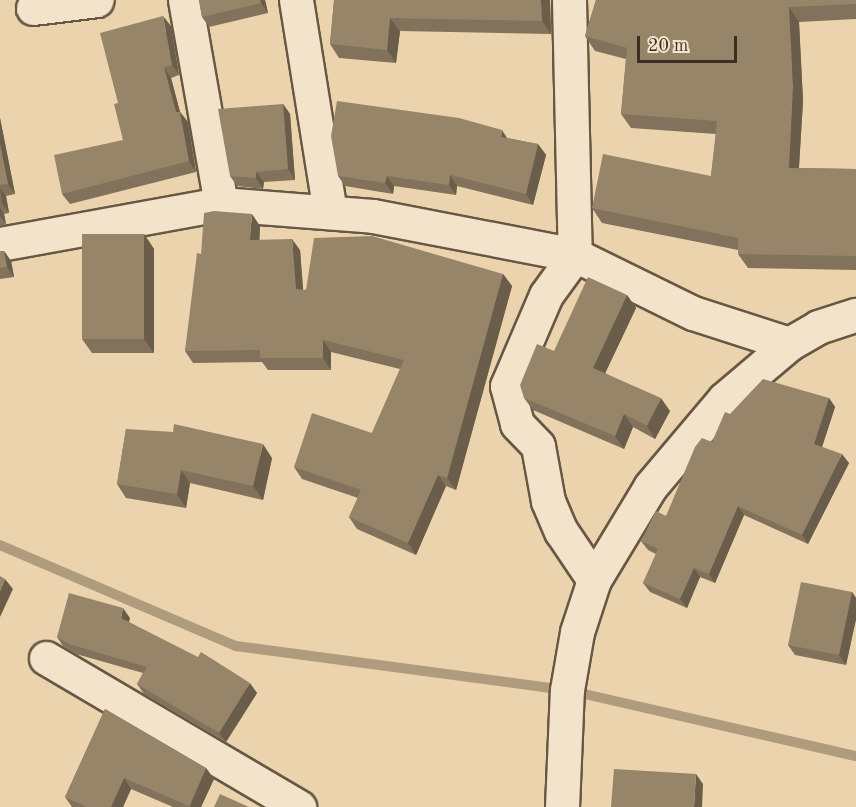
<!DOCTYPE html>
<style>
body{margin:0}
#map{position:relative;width:856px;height:807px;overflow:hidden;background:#ebd4ad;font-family:"Old Standard TT",serif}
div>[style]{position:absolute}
.stream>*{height:10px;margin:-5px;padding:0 5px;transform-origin:5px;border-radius:5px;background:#af9c7d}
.roads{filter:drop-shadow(2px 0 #675844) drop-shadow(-2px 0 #675844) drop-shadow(0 2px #675844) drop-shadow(0 -2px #675844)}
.street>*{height:33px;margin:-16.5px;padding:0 16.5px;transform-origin:16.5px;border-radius:16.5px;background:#f2e3ca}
.wall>*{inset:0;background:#82725b}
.shaded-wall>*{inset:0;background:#6a5d4a}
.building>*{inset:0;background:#97856a}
span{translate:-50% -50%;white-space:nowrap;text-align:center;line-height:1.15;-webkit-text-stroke:4.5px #f2e3ca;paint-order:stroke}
.scale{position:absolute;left:637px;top:36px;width:100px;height:27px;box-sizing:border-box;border:3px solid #3b2f21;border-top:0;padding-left:8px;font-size:18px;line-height:21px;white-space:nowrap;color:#3b2f21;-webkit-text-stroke:4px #f2e3ca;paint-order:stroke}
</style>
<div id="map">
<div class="stream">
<i style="left:0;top:545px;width:257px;rotate:23.2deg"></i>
<i style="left:236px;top:646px;width:334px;rotate:7.6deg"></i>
<i style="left:567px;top:690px;width:296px;rotate:12.9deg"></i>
</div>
<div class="roads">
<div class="street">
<i style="left:185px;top:0;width:207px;rotate:80deg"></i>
<i style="left:296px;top:0;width:215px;rotate:80.9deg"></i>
<i style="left:569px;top:0;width:255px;rotate:88.7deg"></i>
<i style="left:575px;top:255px;width:49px;rotate:125.9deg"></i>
<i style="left:546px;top:295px;width:99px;rotate:113.2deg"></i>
<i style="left:507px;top:386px;width:39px;rotate:75deg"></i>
<i style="left:517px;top:424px;width:30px;rotate:46deg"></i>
<i style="left:538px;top:446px;width:56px;rotate:79.7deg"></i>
<i style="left:548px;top:501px;width:33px;rotate:67deg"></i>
<i style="left:561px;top:531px;width:59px;rotate:56deg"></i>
<i style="left:33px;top:8px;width:64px;rotate:-7.1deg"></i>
<i style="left:0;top:244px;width:225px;rotate:-10.3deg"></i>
<i style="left:221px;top:204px;width:152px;rotate:4.5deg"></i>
<i style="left:373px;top:216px;width:206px;rotate:10.9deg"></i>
<i style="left:575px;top:255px;width:131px;rotate:26.2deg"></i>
<i style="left:693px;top:313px;width:101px;rotate:17.9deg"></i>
<i style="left:46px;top:658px;width:294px;rotate:30.5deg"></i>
<i style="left:562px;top:807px;width:117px;rotate:-87.6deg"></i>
<i style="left:567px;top:690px;width:59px;rotate:-80.2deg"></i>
<i style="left:577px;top:632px;width:55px;rotate:-71.9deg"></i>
<i style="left:594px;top:580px;width:109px;rotate:-58.9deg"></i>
<i style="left:650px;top:487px;width:115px;rotate:-49.9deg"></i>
<i style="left:724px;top:399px;width:85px;rotate:-40.2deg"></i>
<i style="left:789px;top:344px;width:34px;rotate:-30deg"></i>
<i style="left:818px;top:327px;width:40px;rotate:-18deg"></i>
</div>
</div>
<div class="wall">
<i style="clip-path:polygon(199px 0,265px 0,268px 13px,209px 27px,202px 17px)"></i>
<i style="clip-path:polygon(334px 0,550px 0,551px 34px,400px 31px,396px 63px,339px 58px,330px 44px)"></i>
<i style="clip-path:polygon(596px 0,856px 0,856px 19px,799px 22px,803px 101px,799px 168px,856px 169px,856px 270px,748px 268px,738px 254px,738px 250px,602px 223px,592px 208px,711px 176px,716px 134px,631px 128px,621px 114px,626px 59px,595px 51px,585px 36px)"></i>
<i style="clip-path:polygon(171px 26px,179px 75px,171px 78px,180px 112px,188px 122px,196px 172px,70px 204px,62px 194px,123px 140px,118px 103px)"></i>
<i style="clip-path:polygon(283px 104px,290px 114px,295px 180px,264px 182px,263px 189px,237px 186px,230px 176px)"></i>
<i style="clip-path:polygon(0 118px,15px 194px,6px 196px,9px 213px,4px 214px,6px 224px,0 226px)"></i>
<i style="clip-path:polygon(507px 138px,538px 144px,546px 155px,533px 205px,457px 186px,456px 195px,394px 186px,393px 194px,345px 186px,338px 176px)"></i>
<i style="clip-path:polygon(260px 226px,259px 240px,300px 250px,303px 290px,503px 274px,512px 286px,456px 490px,446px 486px,416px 555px,357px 529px,349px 517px,358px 498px,302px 479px,294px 467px,372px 433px,400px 369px,331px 352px,331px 370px,268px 370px,262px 362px,193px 363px,185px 351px,201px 254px)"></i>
<i style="clip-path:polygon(144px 234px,154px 249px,154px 353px,92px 353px,82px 339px)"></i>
<i style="clip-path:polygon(0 251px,4px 251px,11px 261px,14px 277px,0 279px)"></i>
<i style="clip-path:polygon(627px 295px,636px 308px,605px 373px,670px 411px,655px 439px,633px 427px,624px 449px,533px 410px,524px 398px,554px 351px)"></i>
<i style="clip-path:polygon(829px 398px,835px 407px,822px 447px,849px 463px,808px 544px,744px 515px,715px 583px,700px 577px,687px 608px,650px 592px,643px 583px,656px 554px,648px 550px,641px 541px,666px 516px,712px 442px)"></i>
<i style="clip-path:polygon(126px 429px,272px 458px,263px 500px,190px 483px,186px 508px,126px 498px,117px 484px)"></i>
<i style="clip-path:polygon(852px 592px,856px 598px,856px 619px,846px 665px,795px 655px,788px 645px)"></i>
<i style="clip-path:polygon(130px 618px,129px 622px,257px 693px,226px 742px,144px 694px,137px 684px,143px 673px,76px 654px,63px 646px,57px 637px)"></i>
<i style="clip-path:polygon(105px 709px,206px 768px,214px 779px,201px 807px,173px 807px,131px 789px,123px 807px,72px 807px,65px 797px)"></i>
</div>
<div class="shaded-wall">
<i style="clip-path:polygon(260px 0,265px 0,268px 13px,261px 3px)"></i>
<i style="clip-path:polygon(541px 0,550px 0,551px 34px,542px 21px)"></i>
<i style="clip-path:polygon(789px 7px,799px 22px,803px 101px,798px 182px,789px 168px)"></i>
<i style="clip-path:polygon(163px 16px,171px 26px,179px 75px,172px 65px)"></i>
<i style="clip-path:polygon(390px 18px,400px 31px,396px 63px,387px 50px)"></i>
<i style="clip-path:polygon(164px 67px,171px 78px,180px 112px,188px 122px,196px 172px,189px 161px)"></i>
<i style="clip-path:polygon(283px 104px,290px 114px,295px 180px,288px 169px)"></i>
<i style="clip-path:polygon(0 118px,15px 194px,8px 184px,0 144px)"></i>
<i style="clip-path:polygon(502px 130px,509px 141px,501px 137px)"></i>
<i style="clip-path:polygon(538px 144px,546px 155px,533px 205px,526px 194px)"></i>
<i style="clip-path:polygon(256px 172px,264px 182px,263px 189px,256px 178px)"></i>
<i style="clip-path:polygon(450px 175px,457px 186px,456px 195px,449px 185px)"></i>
<i style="clip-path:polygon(387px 176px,394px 186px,393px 194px,385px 183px)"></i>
<i style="clip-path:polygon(0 188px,6px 196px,9px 213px,2px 203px)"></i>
<i style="clip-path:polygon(0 208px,4px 214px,6px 224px,0 216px)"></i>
<i style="clip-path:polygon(252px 214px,260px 226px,259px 252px,250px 240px)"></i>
<i style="clip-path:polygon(144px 234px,154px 249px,154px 353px,144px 339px)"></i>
<i style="clip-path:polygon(292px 239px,300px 250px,304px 301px,296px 289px)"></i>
<i style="clip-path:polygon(4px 251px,11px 261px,14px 277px,7px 267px)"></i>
<i style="clip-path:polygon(503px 274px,512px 286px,456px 490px,447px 478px)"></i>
<i style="clip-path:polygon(627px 295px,636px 308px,602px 380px,593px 368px)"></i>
<i style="clip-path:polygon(323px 340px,331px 352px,331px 370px,323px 358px)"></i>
<i style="clip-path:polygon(661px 398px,670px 411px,655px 439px,647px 426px)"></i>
<i style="clip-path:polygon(829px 398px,835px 407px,820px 453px,814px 444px)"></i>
<i style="clip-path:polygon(624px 414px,633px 427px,624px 449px,615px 436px)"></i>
<i style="clip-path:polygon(263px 444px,272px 458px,263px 500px,253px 486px)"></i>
<i style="clip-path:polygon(842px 454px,849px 463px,808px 544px,802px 535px)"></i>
<i style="clip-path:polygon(181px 470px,190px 483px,186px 508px,177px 494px)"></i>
<i style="clip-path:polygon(438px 475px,446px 486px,416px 555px,408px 543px)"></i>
<i style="clip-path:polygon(738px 506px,744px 515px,715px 583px,709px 574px)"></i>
<i style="clip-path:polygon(694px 568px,700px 577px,687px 608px,680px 599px)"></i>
<i style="clip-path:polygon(5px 579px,13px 589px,0 617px,0 591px)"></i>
<i style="clip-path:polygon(852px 592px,856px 598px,856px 619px,846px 665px,839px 655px)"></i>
<i style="clip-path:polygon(123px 608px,130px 618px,127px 627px,121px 618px)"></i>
<i style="clip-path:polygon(250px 683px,257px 693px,226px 742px,219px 733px)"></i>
<i style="clip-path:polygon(206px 768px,214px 779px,201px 807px,190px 807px)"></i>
<i style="clip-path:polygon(696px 774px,703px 784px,702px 807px,694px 807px)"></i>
<i style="clip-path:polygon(124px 778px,131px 789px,123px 807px,111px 807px)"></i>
</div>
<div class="building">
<i style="clip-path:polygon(199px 0,260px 0,261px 3px,202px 17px)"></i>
<i style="clip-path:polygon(334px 0,541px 0,542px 21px,390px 18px,387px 50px,330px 44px)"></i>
<i style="clip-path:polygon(596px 0,856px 0,856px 4px,789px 7px,793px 87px,789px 168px,856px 169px,856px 256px,738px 254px,738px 238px,592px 208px,603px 154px,711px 176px,717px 121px,621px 114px,627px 48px,585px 36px)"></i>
<i style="clip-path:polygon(163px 16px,172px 65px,164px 67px,176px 112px,180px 112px,189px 161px,62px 194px,54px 155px,123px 140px,114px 104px,118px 103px,100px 33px)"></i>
<i style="clip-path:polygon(337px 101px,459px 118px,502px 130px,501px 137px,538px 144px,526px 194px,450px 175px,449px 185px,387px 176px,385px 183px,338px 176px,331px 136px)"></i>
<i style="clip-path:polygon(283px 104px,288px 169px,256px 172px,256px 178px,230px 176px,218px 109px)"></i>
<i style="clip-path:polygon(0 144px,8px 184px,0 185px)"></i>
<i style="clip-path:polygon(214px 211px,252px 214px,250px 240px,292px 239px,296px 289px,306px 290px,314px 238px,372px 236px,503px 274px,447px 478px,438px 475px,408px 543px,349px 517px,361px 490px,294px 467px,312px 413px,372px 433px,404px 360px,323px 340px,323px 358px,260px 358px,260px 350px,185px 351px,197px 253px,201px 254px,204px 213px)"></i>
<i style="clip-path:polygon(82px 234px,144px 234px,144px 339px,82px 339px)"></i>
<i style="clip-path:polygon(0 251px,4px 251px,7px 267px,0 268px)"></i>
<i style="clip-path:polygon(588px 277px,627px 295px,593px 368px,661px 398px,647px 426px,624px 414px,615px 436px,524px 398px,520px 385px,537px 344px,554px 351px)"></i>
<i style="clip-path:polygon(763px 379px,829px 398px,814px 444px,842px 454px,802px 535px,738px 506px,709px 574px,694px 568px,680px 599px,643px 583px,658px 549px,641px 541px,656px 511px,666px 516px,695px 447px,702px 438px,712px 442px,725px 412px,730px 414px)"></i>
<i style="clip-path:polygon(174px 424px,263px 444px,253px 486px,181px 470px,177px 494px,117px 484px,126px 429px,173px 432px)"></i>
<i style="clip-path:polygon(0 576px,5px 579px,0 591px)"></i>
<i style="clip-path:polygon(801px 582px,852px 592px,839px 655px,788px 645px)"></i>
<i style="clip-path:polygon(69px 593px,123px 608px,121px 618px,198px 657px,201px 652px,250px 683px,219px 733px,137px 684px,147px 667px,69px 644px,57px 637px)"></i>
<i style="clip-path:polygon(105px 709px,206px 768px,189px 806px,124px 778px,111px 807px,87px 807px,65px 797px)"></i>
<i style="clip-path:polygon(614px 769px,696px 774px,694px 807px,611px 807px)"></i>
<i style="clip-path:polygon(220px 794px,249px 807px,214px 807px)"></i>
</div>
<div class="scale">20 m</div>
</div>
